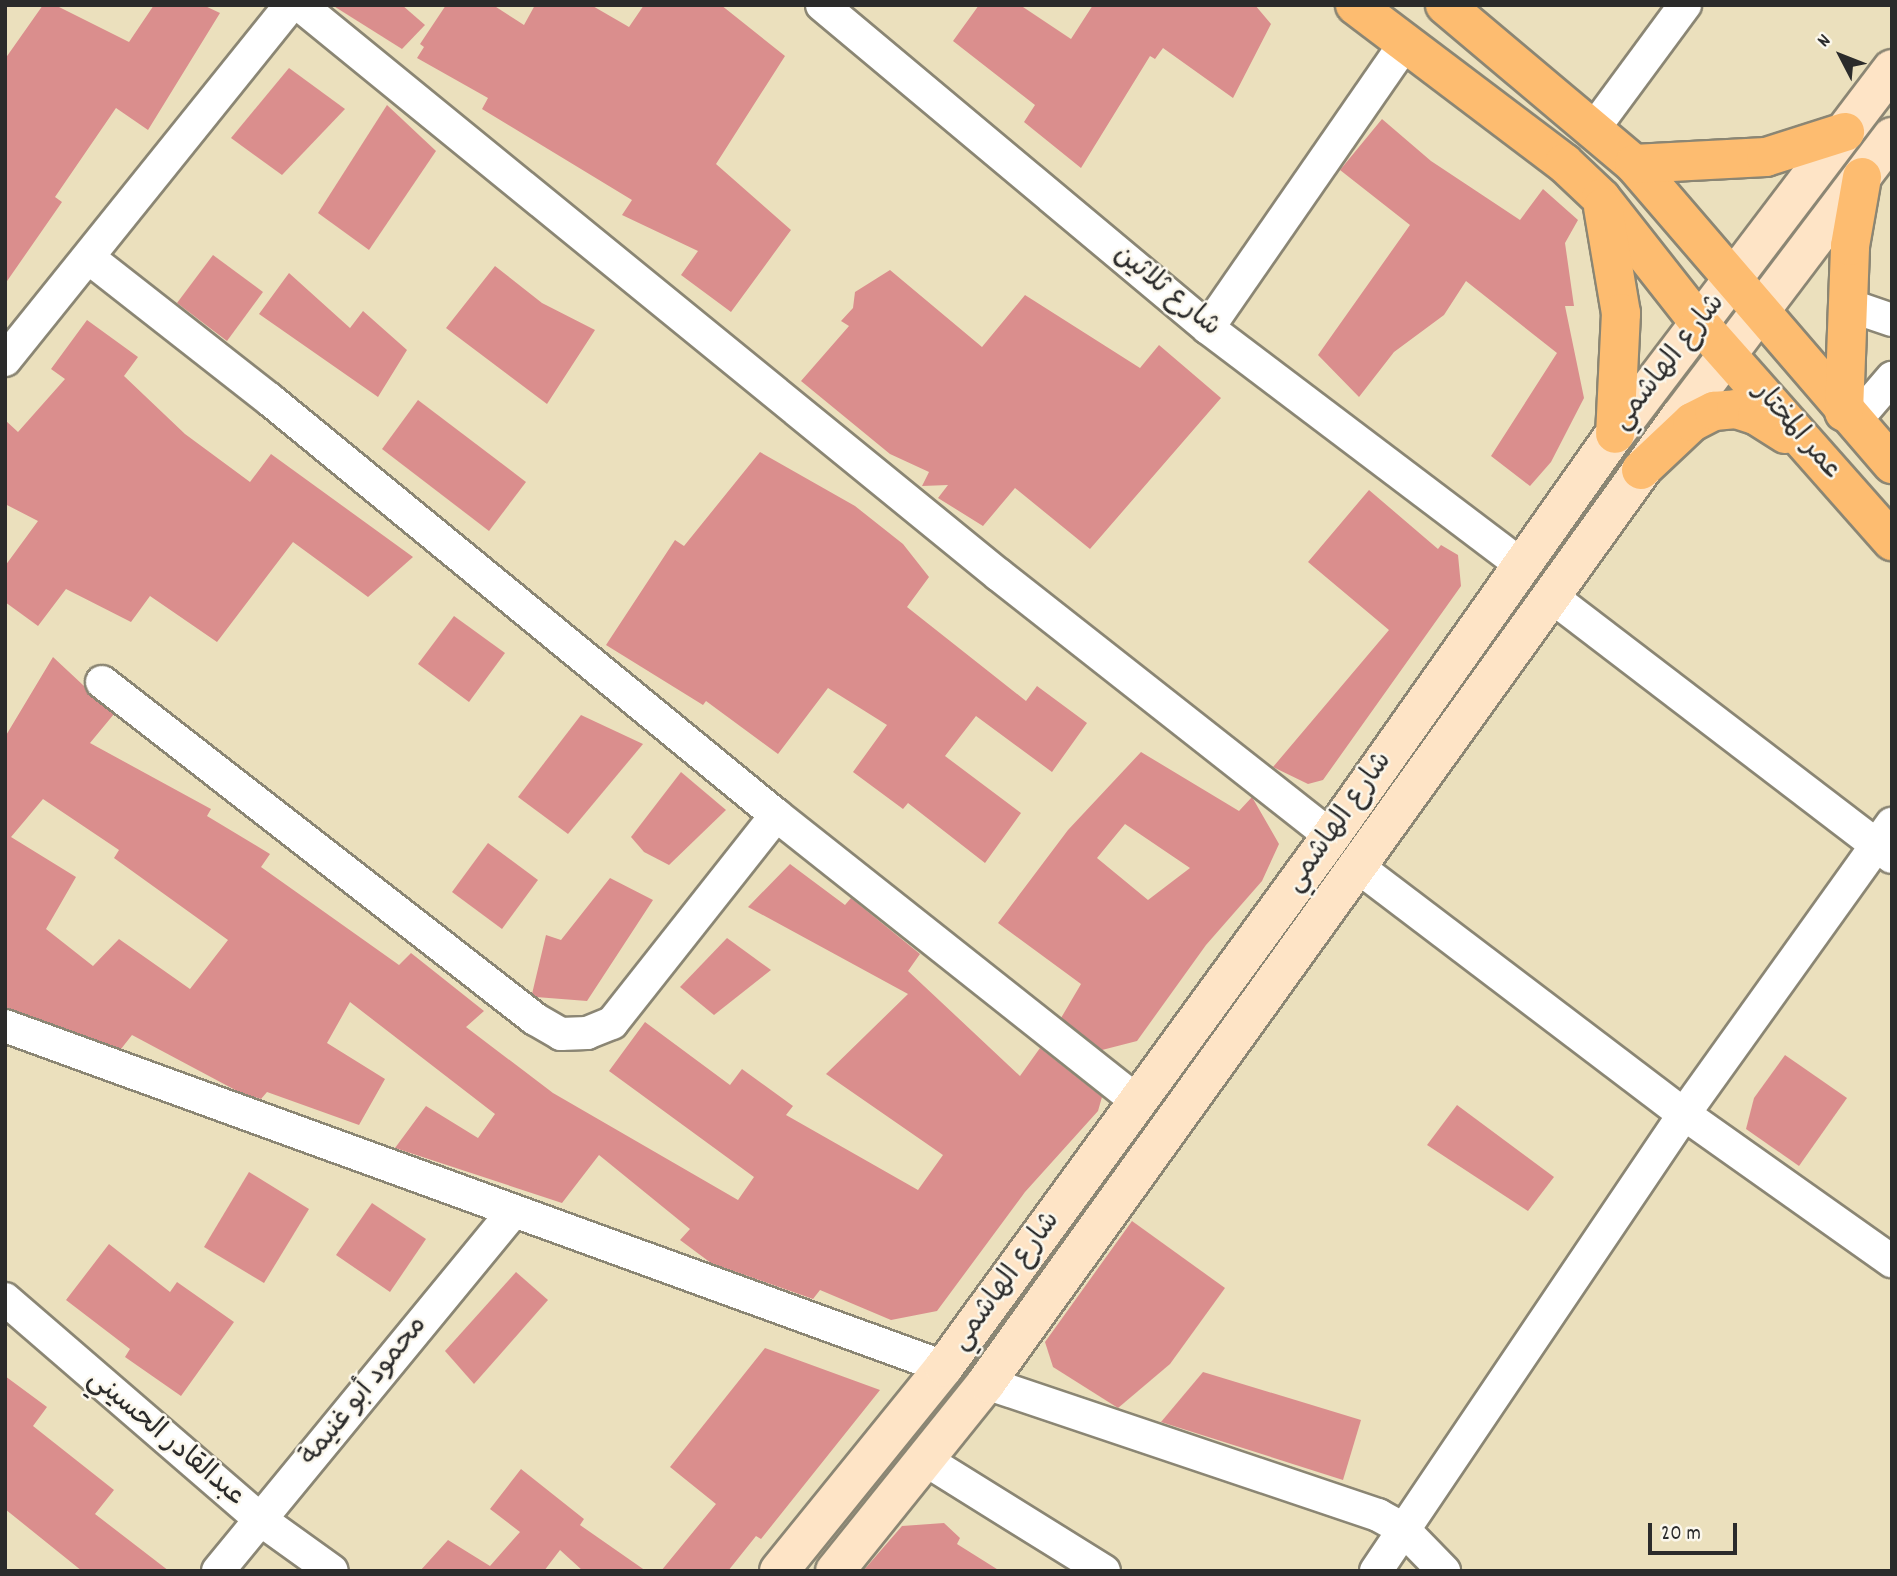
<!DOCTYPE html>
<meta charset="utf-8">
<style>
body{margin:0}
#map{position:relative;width:1897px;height:1576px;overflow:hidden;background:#ebe0bd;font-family:Dekko,"Playpen Sans Arabic",sans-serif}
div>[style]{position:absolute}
.building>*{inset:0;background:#da8e8d}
.roads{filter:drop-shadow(2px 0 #8b8674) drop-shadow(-2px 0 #8b8674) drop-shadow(0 2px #8b8674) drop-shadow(0 -2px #8b8674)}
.minor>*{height:32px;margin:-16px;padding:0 16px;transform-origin:16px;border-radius:16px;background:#fff}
.secondary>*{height:38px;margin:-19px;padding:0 19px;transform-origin:19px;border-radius:19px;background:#fee4c6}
.primary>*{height:38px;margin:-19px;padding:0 19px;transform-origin:19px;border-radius:19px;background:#fdbc70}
span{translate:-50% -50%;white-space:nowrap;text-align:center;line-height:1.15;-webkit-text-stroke:5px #fbf7ec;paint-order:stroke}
.street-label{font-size:28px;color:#2b2b2b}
.frame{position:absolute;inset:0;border:7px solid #2b2b2b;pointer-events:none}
.north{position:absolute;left:1806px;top:21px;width:70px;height:70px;-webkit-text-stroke:5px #fbf7ec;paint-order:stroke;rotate:312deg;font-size:19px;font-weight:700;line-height:28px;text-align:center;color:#2b2b2b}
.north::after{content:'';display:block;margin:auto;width:24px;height:32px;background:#2b2b2b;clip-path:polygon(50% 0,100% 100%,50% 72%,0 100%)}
.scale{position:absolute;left:1648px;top:1523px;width:89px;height:32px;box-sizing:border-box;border:4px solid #2b2b2b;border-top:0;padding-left:9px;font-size:21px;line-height:24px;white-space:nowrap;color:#2b2b2b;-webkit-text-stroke:5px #fbf7ec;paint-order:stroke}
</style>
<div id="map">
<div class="building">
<i style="clip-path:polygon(43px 5px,55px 5px,129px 42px,154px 5px,203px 5px,220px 13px,148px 130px,116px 108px,55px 197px,62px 202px,5px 284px,5px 59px)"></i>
<i style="clip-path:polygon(332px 5px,402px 5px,425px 25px,402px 49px)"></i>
<i style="clip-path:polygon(446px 5px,493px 5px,524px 25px,535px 5px,591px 5px,629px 27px,644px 5px,721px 5px,785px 56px,716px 164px,791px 230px,731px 312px,681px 275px,698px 251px,622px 215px,632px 200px,482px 109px,488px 98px,417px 58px,424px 47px,420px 44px)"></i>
<i style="clip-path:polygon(979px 5px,1020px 5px,1071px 39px,1093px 5px,1255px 5px,1271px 24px,1233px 98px,1163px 48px,1155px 59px,1150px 56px,1081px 168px,1024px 122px,1035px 105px,953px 41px)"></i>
<i style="clip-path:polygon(289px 68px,345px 109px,282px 175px,231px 138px)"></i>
<i style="clip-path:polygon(387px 105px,436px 151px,369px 250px,318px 213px)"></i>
<i style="clip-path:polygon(1382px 119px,1431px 161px,1520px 220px,1543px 189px,1578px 220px,1565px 243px,1574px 306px,1565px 306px,1584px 398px,1551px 462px,1530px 486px,1491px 456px,1557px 353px,1466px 281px,1444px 315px,1394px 352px,1359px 397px,1318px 355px,1410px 225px,1340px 170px)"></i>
<i style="clip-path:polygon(213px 255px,263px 292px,227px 341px,177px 303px)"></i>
<i style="clip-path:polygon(495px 266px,542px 303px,595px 330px,547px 404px,446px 328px)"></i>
<i style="clip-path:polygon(890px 270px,982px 347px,1025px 295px,1140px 368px,1159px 345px,1221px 398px,1090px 549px,1015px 488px,983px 526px,938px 498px,948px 485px,922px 486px,929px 472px,890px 454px,801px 381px,849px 326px,841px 321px,853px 308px,855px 292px)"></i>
<i style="clip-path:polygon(289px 273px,350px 328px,363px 311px,407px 350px,378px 397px,259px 314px)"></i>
<i style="clip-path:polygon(87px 320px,138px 357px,124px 376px,185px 434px,250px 482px,271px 454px,413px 557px,368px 597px,293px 542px,217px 642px,150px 596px,131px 622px,66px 589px,38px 626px,5px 602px,5px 566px,38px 521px,5px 504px,5px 420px,18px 432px,65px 379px,51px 369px)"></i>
<i style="clip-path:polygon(418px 400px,526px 482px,489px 531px,382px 449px)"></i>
<i style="clip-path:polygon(760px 452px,855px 506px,903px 544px,929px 577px,907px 607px,1026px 701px,1037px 686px,1087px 723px,1052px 772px,976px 716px,945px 756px,1021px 813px,985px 863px,908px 803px,903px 809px,853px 772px,887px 725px,828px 688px,778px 754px,706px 701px,703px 705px,606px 645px,675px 540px,684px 546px)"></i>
<i style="clip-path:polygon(1369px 490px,1438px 549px,1441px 545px,1458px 555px,1461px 586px,1323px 780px,1308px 784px,1273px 767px,1389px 630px,1308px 562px)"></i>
<i style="clip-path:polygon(454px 616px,505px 653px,469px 702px,418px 664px)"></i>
<i style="clip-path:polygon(evenodd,53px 657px,114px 714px,90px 743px,211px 809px,207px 816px,270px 854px,261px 867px,399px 965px,411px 953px,484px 1011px,466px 1027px,553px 1093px,738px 1200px,754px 1177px,609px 1071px,645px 1022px,730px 1085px,742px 1069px,793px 1106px,786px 1115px,918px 1190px,943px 1155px,826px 1074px,908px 994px,748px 907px,790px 864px,845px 905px,851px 898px,920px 954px,908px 971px,1020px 1076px,1040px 1048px,1102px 1097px,1098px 1111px,1025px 1192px,937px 1311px,891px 1320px,820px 1290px,813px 1299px,711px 1263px,680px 1240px,690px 1229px,599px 1155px,562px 1203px,395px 1148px,426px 1106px,478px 1138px,495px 1114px,350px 1002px,327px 1043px,385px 1079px,359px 1125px,267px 1092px,261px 1099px,239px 1092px,132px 1035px,121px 1049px,5px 1007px,5px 737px,53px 657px,43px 799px,119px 850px,114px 858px,228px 940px,190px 989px,119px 939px,93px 966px,46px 929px,76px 877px,11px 837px,43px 799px)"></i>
<i style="clip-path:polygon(581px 715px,643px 744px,568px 834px,518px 797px)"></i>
<i style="clip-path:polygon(evenodd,1141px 752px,1239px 811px,1252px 797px,1279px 844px,1262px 881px,1206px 945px,1137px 1041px,1102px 1050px,1061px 1018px,1081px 984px,998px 923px,1068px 830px,1141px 752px,1125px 824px,1190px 868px,1148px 900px,1097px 858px,1125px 824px)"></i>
<i style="clip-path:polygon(681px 772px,726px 810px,669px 865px,644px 852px,631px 837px)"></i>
<i style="clip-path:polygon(488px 843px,538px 880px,502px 929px,452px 892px)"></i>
<i style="clip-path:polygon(610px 878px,653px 900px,587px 1001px,536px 997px,532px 994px,546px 935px,561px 940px)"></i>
<i style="clip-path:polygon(727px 938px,771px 970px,714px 1015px,680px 987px)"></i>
<i style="clip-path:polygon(1785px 1055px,1847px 1098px,1799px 1166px,1746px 1129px,1754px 1098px)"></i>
<i style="clip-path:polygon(1457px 1105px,1554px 1177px,1528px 1211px,1427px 1145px)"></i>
<i style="clip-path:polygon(249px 1172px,309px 1209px,264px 1283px,204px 1247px)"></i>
<i style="clip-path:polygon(372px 1203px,426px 1239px,390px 1292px,336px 1255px)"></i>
<i style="clip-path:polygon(1132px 1221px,1225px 1288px,1170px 1364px,1118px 1408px,1053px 1367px,1045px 1342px)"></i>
<i style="clip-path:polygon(109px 1244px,170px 1292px,177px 1282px,234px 1322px,181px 1396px,125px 1357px,130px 1349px,66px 1300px)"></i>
<i style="clip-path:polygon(516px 1272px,548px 1300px,474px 1384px,445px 1351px)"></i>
<i style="clip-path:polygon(765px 1348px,880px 1390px,761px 1539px,756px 1536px,728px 1571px,661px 1571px,716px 1504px,670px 1467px)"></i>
<i style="clip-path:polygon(1203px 1372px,1361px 1420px,1343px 1480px,1161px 1422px)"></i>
<i style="clip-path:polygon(5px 1376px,47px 1407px,33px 1426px,114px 1490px,95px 1514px,169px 1571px,82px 1571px,5px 1509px)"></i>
<i style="clip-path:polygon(521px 1469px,584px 1519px,580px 1525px,646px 1571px,583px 1571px,560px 1550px,544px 1571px,420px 1571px,448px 1540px,490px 1566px,520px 1532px,490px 1509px)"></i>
<i style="clip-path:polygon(944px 1523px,960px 1538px,957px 1544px,1000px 1571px,863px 1571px,902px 1526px)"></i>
</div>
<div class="roads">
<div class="minor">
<i style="left:300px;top:5px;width:902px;rotate:39.2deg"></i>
<i style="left:999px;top:575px;width:422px;rotate:38.2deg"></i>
<i style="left:822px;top:5px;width:503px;rotate:39.92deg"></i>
<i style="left:1208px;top:328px;width:393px;rotate:37.1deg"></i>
<i style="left:1595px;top:127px;width:152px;rotate:-53.6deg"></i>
<i style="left:89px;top:258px;width:229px;rotate:38.1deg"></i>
<i style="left:269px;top:399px;width:656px;rotate:39.37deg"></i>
<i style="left:776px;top:815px;width:462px;rotate:38.4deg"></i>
<i style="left:1848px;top:305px;width:46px;rotate:18.8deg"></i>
<i style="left:1208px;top:328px;width:346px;rotate:-55.3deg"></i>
<i style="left:5px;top:360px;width:455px;rotate:-51.2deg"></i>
<i style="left:1855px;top:421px;width:57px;rotate:-49.3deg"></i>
<i style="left:1552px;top:597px;width:428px;rotate:37.4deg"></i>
<i style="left:102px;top:682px;width:549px;rotate:37.89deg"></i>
<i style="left:535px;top:1019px;width:30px;rotate:30deg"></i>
<i style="left:561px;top:1034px;width:26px;rotate:-2deg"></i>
<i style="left:587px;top:1033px;width:27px;rotate:-22deg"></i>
<i style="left:612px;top:1023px;width:265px;rotate:-51.7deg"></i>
<i style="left:1358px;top:867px;width:409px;rotate:37.2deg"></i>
<i style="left:1684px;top:1114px;width:255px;rotate:35.3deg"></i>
<i style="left:5px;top:1026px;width:999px;rotate:19.96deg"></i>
<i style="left:5px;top:1299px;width:338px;rotate:40.8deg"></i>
<i style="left:261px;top:1520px;width:87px;rotate:35.7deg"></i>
<i style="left:986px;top:1383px;width:414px;rotate:18.6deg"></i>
<i style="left:1378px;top:1515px;width:29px;rotate:29deg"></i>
<i style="left:1403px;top:1529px;width:59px;rotate:45.7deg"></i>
<i style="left:924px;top:1459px;width:212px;rotate:31.9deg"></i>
<i style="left:218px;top:1571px;width:463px;rotate:-50.6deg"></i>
<i style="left:1376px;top:1571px;width:551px;rotate:-56.02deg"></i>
<i style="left:1684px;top:1114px;width:357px;rotate:-54.4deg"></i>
</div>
<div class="secondary">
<i style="left:779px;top:1571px;width:262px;rotate:-51deg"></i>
<i style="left:944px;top:1367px;width:657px;rotate:-53.91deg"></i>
<i style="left:1331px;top:836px;width:492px;rotate:-54.8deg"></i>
<i style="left:1615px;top:434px;width:458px;rotate:-52.8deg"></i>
<i style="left:835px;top:1571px;width:241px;rotate:-51.2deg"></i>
<i style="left:986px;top:1383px;width:1189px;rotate:-54.31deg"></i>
<i style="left:1680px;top:417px;width:351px;rotate:-52.9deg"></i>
</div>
<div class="primary">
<i style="left:1355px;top:5px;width:262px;rotate:37.1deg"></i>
<i style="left:1564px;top:163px;width:51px;rotate:43.4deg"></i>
<i style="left:1601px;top:198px;width:160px;rotate:51.8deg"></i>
<i style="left:1700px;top:324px;width:290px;rotate:48.5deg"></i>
<i style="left:1445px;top:5px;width:247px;rotate:40.1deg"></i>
<i style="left:1634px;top:164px;width:396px;rotate:49.3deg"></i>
<i style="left:1634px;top:164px;width:132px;rotate:-3deg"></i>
<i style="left:1766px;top:157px;width:83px;rotate:-17.6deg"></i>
<i style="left:1603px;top:207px;width:108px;rotate:80.4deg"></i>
<i style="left:1621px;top:313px;width:121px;rotate:92.8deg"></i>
<i style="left:1844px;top:412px;width:166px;rotate:-87.9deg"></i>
<i style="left:1850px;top:246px;width:70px;rotate:-80.1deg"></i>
<i style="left:1641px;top:470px;width:70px;rotate:-43.3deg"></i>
<i style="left:1692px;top:422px;width:25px;rotate:-27deg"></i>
<i style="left:1714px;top:411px;width:22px;rotate:-5deg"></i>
<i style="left:1736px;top:409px;width:22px;rotate:18deg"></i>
<i style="left:1757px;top:416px;width:34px;rotate:32deg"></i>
</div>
</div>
<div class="street-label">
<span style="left:1166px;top:292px;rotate:39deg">شارع ثلاثين</span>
<span style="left:1670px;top:363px;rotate:-52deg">شارع الهاشمي</span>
<span style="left:1796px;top:432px;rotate:49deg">عمر المختار</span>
<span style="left:1340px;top:823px;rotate:-55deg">شارع الهاشمي</span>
<span style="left:1007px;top:1282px;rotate:-54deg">شارع الهاشمي</span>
<span style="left:365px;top:1392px;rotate:-51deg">محمود أبو غنيمة</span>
<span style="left:165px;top:1439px;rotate:40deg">عبدالقادر الحسيني</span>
</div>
<div class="frame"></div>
<div class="north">N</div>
<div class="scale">20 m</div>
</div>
